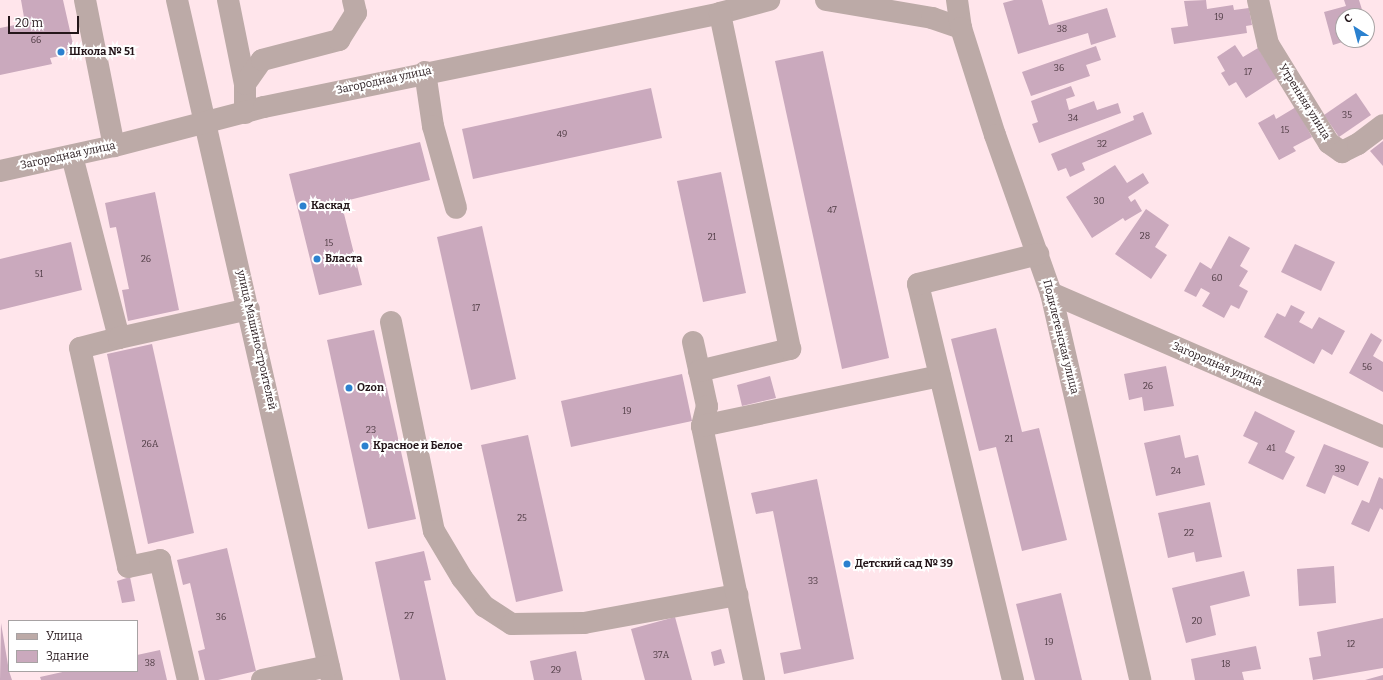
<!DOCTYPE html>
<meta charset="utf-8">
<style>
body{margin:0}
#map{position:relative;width:1383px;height:680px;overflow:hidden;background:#ffe5eb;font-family:Bitter,serif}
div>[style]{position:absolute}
.building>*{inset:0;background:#caa9bd}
.minor>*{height:22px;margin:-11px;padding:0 11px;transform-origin:11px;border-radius:11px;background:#bcaaa7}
.dots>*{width:11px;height:11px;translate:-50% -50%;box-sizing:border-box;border:2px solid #fff;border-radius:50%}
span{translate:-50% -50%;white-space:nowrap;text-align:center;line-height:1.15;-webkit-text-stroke:4px #fff;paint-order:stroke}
.number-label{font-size:9px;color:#4e3b43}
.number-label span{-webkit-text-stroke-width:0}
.poi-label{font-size:11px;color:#24161a;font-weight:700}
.left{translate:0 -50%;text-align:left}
.street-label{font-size:11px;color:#24161a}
.legend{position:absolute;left:8px;top:620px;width:130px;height:52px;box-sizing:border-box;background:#fff;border:1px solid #a7a2a3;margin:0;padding:5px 7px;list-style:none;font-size:12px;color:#24161a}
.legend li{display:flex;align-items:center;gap:8px;height:20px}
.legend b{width:20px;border:1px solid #a7a2a3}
.north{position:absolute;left:1335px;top:8px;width:40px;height:40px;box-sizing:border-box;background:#fff;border:1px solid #a7a2a3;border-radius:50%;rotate:324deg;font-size:11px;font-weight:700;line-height:16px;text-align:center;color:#24161a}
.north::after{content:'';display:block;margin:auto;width:14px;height:18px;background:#2b81cf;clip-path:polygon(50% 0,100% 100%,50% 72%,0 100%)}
.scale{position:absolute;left:8px;top:16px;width:71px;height:18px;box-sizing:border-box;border:2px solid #24161a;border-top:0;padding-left:5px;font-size:12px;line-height:14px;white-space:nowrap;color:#24161a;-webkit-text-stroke:3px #fff;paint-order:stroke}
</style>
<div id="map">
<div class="building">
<i style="clip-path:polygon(21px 0,63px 0,75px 53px,50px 58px,52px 64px,0 75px,0 28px,25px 23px)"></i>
<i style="clip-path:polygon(1014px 0,1042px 0,1049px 25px,1107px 8px,1116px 37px,1091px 45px,1088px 33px,1018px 54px,1003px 3px)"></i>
<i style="clip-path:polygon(1206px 0,1207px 9px,1233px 5px,1234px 10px,1249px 8px,1252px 25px,1246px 26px,1247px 33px,1174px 44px,1171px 28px,1188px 26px,1184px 1px)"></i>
<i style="clip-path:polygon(1344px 0,1359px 0,1364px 16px,1343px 16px,1343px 40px,1349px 40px,1333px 45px,1324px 12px,1346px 6px)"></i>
<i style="clip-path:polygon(1235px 45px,1243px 57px,1258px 48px,1277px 78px,1246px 98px,1236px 82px,1229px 86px,1221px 73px,1225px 71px,1217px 57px)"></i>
<i style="clip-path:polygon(1096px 46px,1101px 60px,1086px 65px,1090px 76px,1031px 96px,1022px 72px)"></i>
<i style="clip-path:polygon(823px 51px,889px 358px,842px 369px,775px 61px)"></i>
<i style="clip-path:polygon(1071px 86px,1075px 96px,1066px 99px,1069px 110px,1094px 101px,1097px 110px,1118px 103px,1121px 113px,1039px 143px,1032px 124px,1038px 122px,1031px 101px)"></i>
<i style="clip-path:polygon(651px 88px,662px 138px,473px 179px,462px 129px)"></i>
<i style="clip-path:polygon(1356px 93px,1371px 115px,1339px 137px,1324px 115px)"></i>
<i style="clip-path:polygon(1296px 107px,1312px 137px,1293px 147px,1296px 151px,1279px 160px,1258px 123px,1274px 114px,1276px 119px)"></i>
<i style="clip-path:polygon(1143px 112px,1152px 134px,1082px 163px,1085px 170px,1070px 177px,1066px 168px,1058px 171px,1051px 154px,1134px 120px,1133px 116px)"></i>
<i style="clip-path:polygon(1383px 141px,1383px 166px,1370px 151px)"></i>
<i style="clip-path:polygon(420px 142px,430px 180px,341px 202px,362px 285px,319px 295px,289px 174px)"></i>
<i style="clip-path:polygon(1115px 165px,1127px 183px,1143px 173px,1149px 183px,1128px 197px,1131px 202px,1135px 199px,1142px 211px,1125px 221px,1123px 218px,1092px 238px,1066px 197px)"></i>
<i style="clip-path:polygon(721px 172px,746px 293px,703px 302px,677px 181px)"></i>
<i style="clip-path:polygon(155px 192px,179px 310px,128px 321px,122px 290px,129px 289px,116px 227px,110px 228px,105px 203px)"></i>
<i style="clip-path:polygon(1146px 209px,1169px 225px,1155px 247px,1167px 255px,1151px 279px,1115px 254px)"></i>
<i style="clip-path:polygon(482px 226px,516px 379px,471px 390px,437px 237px)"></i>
<i style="clip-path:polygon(1229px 236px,1250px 248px,1240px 266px,1248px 271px,1239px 286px,1248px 291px,1239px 309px,1231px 305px,1224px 318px,1202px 306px,1210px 293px,1201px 288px,1196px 297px,1184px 291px,1200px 262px,1211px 269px)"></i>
<i style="clip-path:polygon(71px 242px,82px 290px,0 310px,0 259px)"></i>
<i style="clip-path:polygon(1295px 244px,1335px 262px,1321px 291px,1281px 272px)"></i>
<i style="clip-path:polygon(1291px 305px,1305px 312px,1299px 322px,1312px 329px,1319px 317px,1345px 331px,1332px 355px,1322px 349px,1314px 364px,1264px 337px,1277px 313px,1285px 317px)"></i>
<i style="clip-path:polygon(996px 328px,1022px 432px,1039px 428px,1067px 540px,1022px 551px,996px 447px,979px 451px,951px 339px)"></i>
<i style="clip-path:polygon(374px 330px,416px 519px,368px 529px,327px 340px)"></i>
<i style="clip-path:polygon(1371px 333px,1382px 340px,1373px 356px,1383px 362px,1383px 392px,1349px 373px)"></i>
<i style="clip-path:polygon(152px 344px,194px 533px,148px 544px,107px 354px)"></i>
<i style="clip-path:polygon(1166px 366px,1174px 406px,1144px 411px,1142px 397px,1129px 400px,1124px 374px)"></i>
<i style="clip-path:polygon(682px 374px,692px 421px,571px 447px,561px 401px)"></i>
<i style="clip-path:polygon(770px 376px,776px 398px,742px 406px,737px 385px)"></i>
<i style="clip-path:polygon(1255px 411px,1295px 431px,1285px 452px,1295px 457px,1283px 480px,1248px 463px,1258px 443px,1243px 436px)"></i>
<i style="clip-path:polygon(528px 435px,563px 591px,516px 602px,481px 445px)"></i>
<i style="clip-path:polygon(1180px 435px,1185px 458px,1198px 455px,1205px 485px,1156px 496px,1144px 443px)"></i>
<i style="clip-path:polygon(1324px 444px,1369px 462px,1358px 486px,1333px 475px,1325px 494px,1306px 486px)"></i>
<i style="clip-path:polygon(1379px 477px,1383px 479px,1383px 510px,1380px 508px,1369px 532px,1351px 524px,1362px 500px,1369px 503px)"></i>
<i style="clip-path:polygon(817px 479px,854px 659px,784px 674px,780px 653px,801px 649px,773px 511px,756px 514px,751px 493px)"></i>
<i style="clip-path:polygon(1210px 502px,1222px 557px,1196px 562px,1194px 552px,1168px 558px,1158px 513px)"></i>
<i style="clip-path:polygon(227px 548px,256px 671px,218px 680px,205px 680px,198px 651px,205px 649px,190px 583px,183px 585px,177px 560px)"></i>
<i style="clip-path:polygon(424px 551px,431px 580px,424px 581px,446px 680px,400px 680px,375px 562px)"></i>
<i style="clip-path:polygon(1334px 566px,1336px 603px,1299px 606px,1297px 569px)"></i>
<i style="clip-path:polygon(1244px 571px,1250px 596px,1210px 606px,1216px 635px,1186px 643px,1172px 588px)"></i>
<i style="clip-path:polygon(130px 577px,135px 601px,122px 603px,117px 581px)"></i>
<i style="clip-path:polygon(1061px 593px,1082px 680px,1035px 680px,1016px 604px)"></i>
<i style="clip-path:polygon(675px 617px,692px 680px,645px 680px,631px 629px)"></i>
<i style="clip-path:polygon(1383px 618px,1383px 668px,1313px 680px,1309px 658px,1321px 656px,1317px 632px)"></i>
<i style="clip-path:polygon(1px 623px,9px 671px,12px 680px,0 680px)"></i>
<i style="clip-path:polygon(1256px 646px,1261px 669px,1242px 672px,1244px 680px,1195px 680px,1191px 659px)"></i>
<i style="clip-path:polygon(721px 649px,725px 663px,714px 666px,711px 652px)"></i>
<i style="clip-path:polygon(160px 650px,167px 680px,41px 680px,40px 677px,67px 671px,137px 671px,137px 655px)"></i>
<i style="clip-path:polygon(576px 651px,582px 680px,534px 680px,530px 661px)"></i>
<i style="clip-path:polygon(1383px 675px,1383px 680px,1365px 680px)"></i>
</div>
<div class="minor">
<i style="left:85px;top:0;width:149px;rotate:78.8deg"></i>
<i style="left:177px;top:0;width:697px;rotate:77.16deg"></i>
<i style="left:228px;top:0;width:86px;rotate:78.6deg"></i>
<i style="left:826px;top:0;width:108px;rotate:9.6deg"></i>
<i style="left:932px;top:18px;width:31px;rotate:19deg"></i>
<i style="left:957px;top:0;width:28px;rotate:82deg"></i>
<i style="left:961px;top:28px;width:112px;rotate:72.4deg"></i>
<i style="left:995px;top:135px;width:168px;rotate:70.5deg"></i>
<i style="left:1051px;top:293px;width:397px;rotate:77deg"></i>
<i style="left:1258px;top:0;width:45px;rotate:77.2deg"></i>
<i style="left:1268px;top:44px;width:116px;rotate:58.4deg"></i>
<i style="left:1329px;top:143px;width:16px;rotate:35deg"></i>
<i style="left:1342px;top:152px;width:18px;rotate:-27deg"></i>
<i style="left:1358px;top:144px;width:31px;rotate:-37deg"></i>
<i style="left:425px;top:72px;width:55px;rotate:81.6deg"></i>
<i style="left:433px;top:126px;width:85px;rotate:74.3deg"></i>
<i style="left:245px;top:113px;width:29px;rotate:-90deg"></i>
<i style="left:245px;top:84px;width:29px;rotate:-55deg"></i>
<i style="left:262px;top:60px;width:80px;rotate:-14.6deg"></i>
<i style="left:339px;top:40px;width:32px;rotate:-58deg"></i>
<i style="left:356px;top:13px;width:13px;rotate:-103deg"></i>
<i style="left:72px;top:156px;width:188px;rotate:75.5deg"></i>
<i style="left:119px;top:338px;width:40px;rotate:165.6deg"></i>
<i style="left:80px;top:348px;width:224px;rotate:77.6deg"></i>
<i style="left:128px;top:567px;width:33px;rotate:-12deg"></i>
<i style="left:160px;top:560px;width:123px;rotate:76.9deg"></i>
<i style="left:0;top:171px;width:117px;rotate:-12.4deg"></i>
<i style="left:114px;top:146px;width:155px;rotate:-14.6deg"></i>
<i style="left:264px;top:107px;width:466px;rotate:-11.6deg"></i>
<i style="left:720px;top:13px;width:51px;rotate:-14.9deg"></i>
<i style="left:1051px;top:293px;width:362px;rotate:23.4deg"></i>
<i style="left:391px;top:322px;width:213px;rotate:78.4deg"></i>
<i style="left:434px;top:531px;width:55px;rotate:59.2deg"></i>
<i style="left:462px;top:578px;width:36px;rotate:52deg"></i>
<i style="left:484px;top:606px;width:33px;rotate:33deg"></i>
<i style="left:512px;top:624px;width:72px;rotate:-0.8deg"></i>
<i style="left:584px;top:623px;width:156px;rotate:-10.4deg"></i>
<i style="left:119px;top:338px;width:133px;rotate:-12.6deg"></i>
<i style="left:693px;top:342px;width:66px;rotate:77.7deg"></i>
<i style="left:707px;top:406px;width:21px;rotate:104deg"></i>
<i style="left:702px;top:426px;width:259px;rotate:78.4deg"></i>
<i style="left:699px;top:371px;width:94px;rotate:-13.6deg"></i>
<i style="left:790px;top:349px;width:343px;rotate:-101.8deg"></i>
<i style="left:702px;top:426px;width:243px;rotate:-11.9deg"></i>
<i style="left:262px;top:680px;width:68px;rotate:-11.8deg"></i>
<i style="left:1013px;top:680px;width:407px;rotate:-103.5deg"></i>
<i style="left:918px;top:284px;width:124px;rotate:-14deg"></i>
</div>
<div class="dots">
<i style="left:61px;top:52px;background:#2b81cf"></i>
<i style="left:303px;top:206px;background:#2b81cf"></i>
<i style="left:317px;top:259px;background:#2b81cf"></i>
<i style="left:349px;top:388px;background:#2b81cf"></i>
<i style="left:365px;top:446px;background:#2b81cf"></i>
<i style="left:847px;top:564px;background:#2b81cf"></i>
</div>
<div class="number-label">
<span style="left:1219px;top:17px">19</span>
<span style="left:1062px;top:29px">38</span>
<span style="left:36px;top:40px">66</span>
<span style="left:1059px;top:68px">36</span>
<span style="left:1248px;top:72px">17</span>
<span style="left:1347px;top:115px">35</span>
<span style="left:1073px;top:118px">34</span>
<span style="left:1285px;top:130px">15</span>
<span style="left:562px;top:134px">49</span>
<span style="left:1102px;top:144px">32</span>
<span style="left:1099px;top:201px">30</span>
<span style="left:832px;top:210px">47</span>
<span style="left:1145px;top:236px">28</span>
<span style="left:712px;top:237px">21</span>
<span style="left:329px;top:243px">15</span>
<span style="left:146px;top:259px">26</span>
<span style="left:39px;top:274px">51</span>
<span style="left:1217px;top:278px">60</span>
<span style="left:476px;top:308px">17</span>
<span style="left:1367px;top:367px">56</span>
<span style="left:1148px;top:386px">26</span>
<span style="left:627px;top:411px">19</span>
<span style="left:371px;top:430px">23</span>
<span style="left:1009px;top:439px">21</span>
<span style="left:150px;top:444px">26А</span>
<span style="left:1271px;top:448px">41</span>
<span style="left:1340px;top:469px">39</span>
<span style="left:1176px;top:471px">24</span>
<span style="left:522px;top:518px">25</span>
<span style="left:1189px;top:533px">22</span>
<span style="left:813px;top:581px">33</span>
<span style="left:409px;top:616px">27</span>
<span style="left:221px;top:617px">36</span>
<span style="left:1197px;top:621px">20</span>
<span style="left:1049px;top:642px">19</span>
<span style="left:1351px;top:644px">12</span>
<span style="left:661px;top:655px">37А</span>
<span style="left:150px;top:663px">38</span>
<span style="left:1226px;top:664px">18</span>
<span style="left:556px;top:670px">29</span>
</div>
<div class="poi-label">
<span class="left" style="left:69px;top:52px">Школа № 51</span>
<span class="left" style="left:311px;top:206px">Каскад</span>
<span class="left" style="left:325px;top:259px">Власта</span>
<span class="left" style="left:357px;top:388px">Ozon</span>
<span class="left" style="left:373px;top:446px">Красное и Белое</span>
<span class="left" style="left:855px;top:564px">Детский сад № 39</span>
</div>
<div class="street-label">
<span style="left:384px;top:81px;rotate:-12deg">Загородная улица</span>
<span style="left:1304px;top:102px;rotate:58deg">Утренняя улица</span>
<span style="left:68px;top:156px;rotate:-12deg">Загородная улица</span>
<span style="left:1060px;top:337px;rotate:76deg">Подклетенская улица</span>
<span style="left:256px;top:340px;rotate:77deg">улица Машиностроителей</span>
<span style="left:1217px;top:365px;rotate:23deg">Загородная улица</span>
</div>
<ul class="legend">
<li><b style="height:5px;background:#bcaaa7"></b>Улица</li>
<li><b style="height:11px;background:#caa9bd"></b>Здание</li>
</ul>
<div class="north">С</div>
<div class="scale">20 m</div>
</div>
